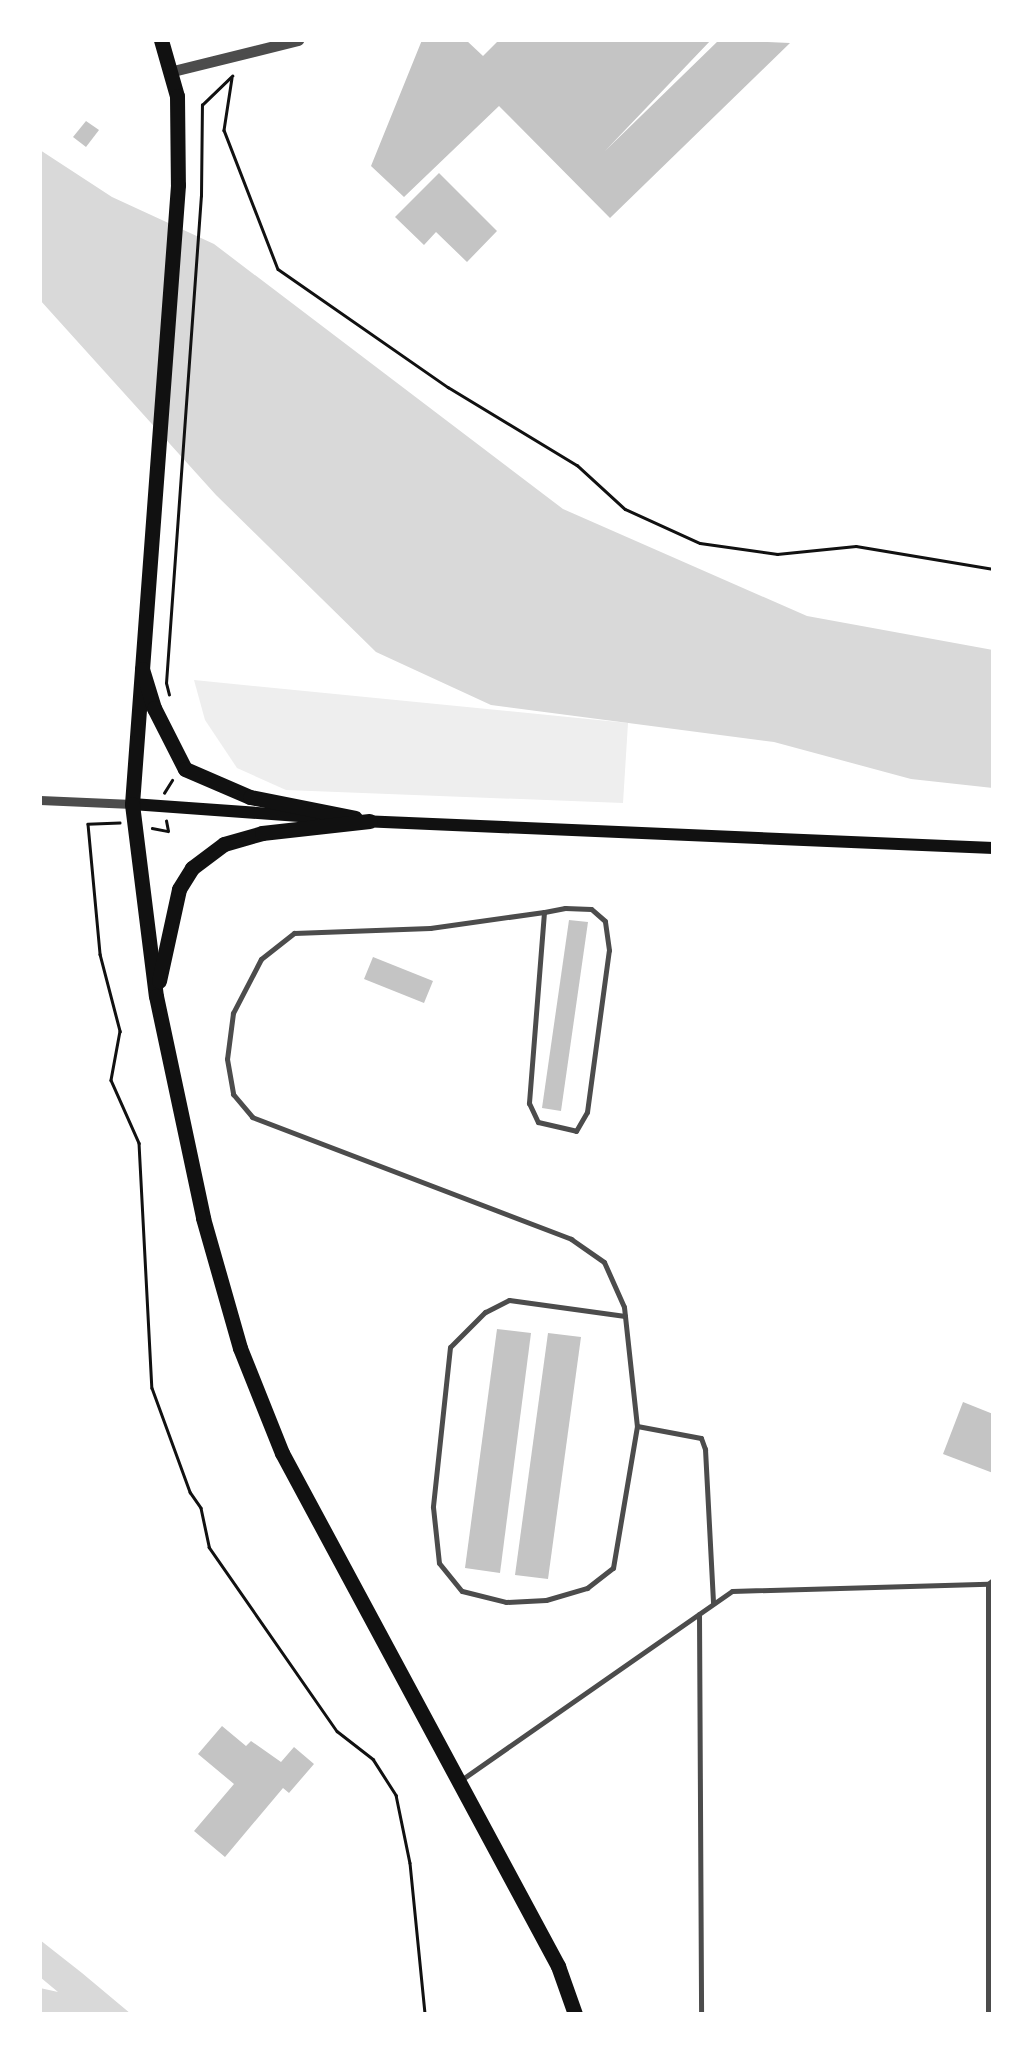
<!DOCTYPE html>
<style>
body{margin:0}
#map{position:relative;width:1033px;height:2054px;overflow:hidden;background:#fff;font-family:Spectral,serif}
div>[style]{position:absolute}
.green>*{inset:0;background:#eee}
.water>*{inset:0;background:#d9d9d9}
.building>*{inset:0;background:#c4c4c4}
.path>*{height:2.5px;margin:-1.25px;padding:0 1.25px;transform-origin:1.25px;border-radius:1.25px;background:#111}
.service>*{height:5px;margin:-2.5px;padding:0 2.5px;transform-origin:2.5px;border-radius:2.5px;background:#4c4c4c}
.minor>*{height:9px;margin:-4.5px;padding:0 4.5px;transform-origin:4.5px;border-radius:4.5px;background:#4c4c4c}
.tertiary>*{height:11px;margin:-5.5px;padding:0 5.5px;transform-origin:5.5px;border-radius:5.5px;background:#4c4c4c}
.secondary>*{height:12px;margin:-6px;padding:0 6px;transform-origin:6px;border-radius:6px;background:#111}
.primary>*{height:15px;margin:-7.5px;padding:0 7.5px;transform-origin:7.5px;border-radius:7.5px;background:#111}
span{translate:-50% -50%;white-space:nowrap;text-align:center;line-height:1.15;-webkit-text-stroke:8px #fff;paint-order:stroke}
.frame{position:absolute;inset:0;border:42px solid #fff;pointer-events:none}
</style>
<div id="map">
<div class="green">
<i style="clip-path:polygon(194px 680px,628px 723px,623px 803px,286px 790px,237px 768px,205px 720px)"></i>
</div>
<div class="water">
<i style="clip-path:polygon(40px 150px,112px 197px,214px 244px,563px 509px,807px 616px,993px 650px,993px 788px,911px 779px,774px 742px,491px 705px,376px 652px,216px 495px,40px 300px)"></i>
<i style="clip-path:polygon(40px 1940px,82px 1973px,131px 2014px,40px 2014px,40px 1988px,58px 1992px,40px 1977px)"></i>
</div>
<div class="building">
<i style="clip-path:polygon(422px 40px,466px 40px,483px 56px,499px 40px,711px 40px,605px 151px,719px 40px,790px 43px,610px 218px,499px 106px,404px 197px,371px 166px)"></i>
<i style="clip-path:polygon(86px 121px,99px 130px,86px 147px,73px 137px)"></i>
<i style="clip-path:polygon(439px 173px,497px 231px,467px 262px,436px 232px,424px 245px,395px 217px)"></i>
<i style="clip-path:polygon(569px 920px,588px 922px,561px 1111px,542px 1108px)"></i>
<i style="clip-path:polygon(373px 957px,433px 981px,424px 1003px,364px 979px)"></i>
<i style="clip-path:polygon(497px 1329px,531px 1333px,500px 1573px,465px 1568px)"></i>
<i style="clip-path:polygon(548px 1333px,581px 1337px,548px 1579px,515px 1575px)"></i>
<i style="clip-path:polygon(963px 1402px,993px 1414px,993px 1473px,943px 1454px)"></i>
<i style="clip-path:polygon(222px 1726px,246px 1746px,251px 1741px,281px 1762px,294px 1747px,314px 1764px,289px 1793px,283px 1788px,225px 1857px,194px 1831px,234px 1784px,198px 1754px)"></i>
</div>
<div class="path">
<i style="left:232px;top:78px;width:53px;rotate:98.7deg"></i>
<i style="left:224px;top:130px;width:149px;rotate:68.8deg"></i>
<i style="left:278px;top:269px;width:207px;rotate:34.8deg"></i>
<i style="left:448px;top:387px;width:151px;rotate:31.2deg"></i>
<i style="left:577px;top:465px;width:65px;rotate:42.5deg"></i>
<i style="left:625px;top:509px;width:82px;rotate:24.4deg"></i>
<i style="left:700px;top:543px;width:78px;rotate:8.1deg"></i>
<i style="left:777px;top:554px;width:79px;rotate:-5.8deg"></i>
<i style="left:856px;top:546px;width:139px;rotate:9.5deg"></i>
<i style="left:169px;top:695px;width:12px;rotate:-104deg"></i>
<i style="left:166px;top:683px;width:488px;rotate:-85.9deg"></i>
<i style="left:201px;top:196px;width:91px;rotate:-89.4deg"></i>
<i style="left:202px;top:105px;width:42px;rotate:-44deg"></i>
<i style="left:164px;top:793px;width:15px;rotate:-58deg"></i>
<i style="left:120px;top:823px;width:32px;rotate:178deg"></i>
<i style="left:88px;top:824px;width:131px;rotate:84.7deg"></i>
<i style="left:100px;top:954px;width:80px;rotate:75.4deg"></i>
<i style="left:120px;top:1031px;width:50px;rotate:100.4deg"></i>
<i style="left:111px;top:1080px;width:69px;rotate:66deg"></i>
<i style="left:139px;top:1143px;width:245px;rotate:87deg"></i>
<i style="left:152px;top:1388px;width:111px;rotate:69.9deg"></i>
<i style="left:190px;top:1492px;width:19px;rotate:55deg"></i>
<i style="left:201px;top:1508px;width:40px;rotate:78deg"></i>
<i style="left:209px;top:1547px;width:224px;rotate:55.2deg"></i>
<i style="left:337px;top:1731px;width:46px;rotate:37.9deg"></i>
<i style="left:373px;top:1759px;width:43px;rotate:57.4deg"></i>
<i style="left:396px;top:1795px;width:69px;rotate:78.4deg"></i>
<i style="left:410px;top:1863px;width:152px;rotate:84.3deg"></i>
<i style="left:152px;top:828px;width:16px;rotate:11deg"></i>
<i style="left:168px;top:831px;width:10px;rotate:-101deg"></i>
</div>
<div class="service">
<i style="left:544px;top:912px;width:192px;rotate:94.5deg"></i>
<i style="left:529px;top:1103px;width:21px;rotate:65deg"></i>
<i style="left:538px;top:1122px;width:39px;rotate:13deg"></i>
<i style="left:576px;top:1131px;width:22px;rotate:-60deg"></i>
<i style="left:587px;top:1112px;width:163px;rotate:-82.3deg"></i>
<i style="left:609px;top:950px;width:29px;rotate:-98deg"></i>
<i style="left:605px;top:921px;width:18px;rotate:-139deg"></i>
<i style="left:591px;top:909px;width:26px;rotate:-178deg"></i>
<i style="left:565px;top:908px;width:21px;rotate:169deg"></i>
<i style="left:544px;top:912px;width:115px;rotate:172deg"></i>
<i style="left:430px;top:928px;width:136px;rotate:177.9deg"></i>
<i style="left:294px;top:933px;width:42px;rotate:141.8deg"></i>
<i style="left:261px;top:959px;width:61px;rotate:117.4deg"></i>
<i style="left:233px;top:1013px;width:46px;rotate:97.4deg"></i>
<i style="left:227px;top:1059px;width:36px;rotate:80deg"></i>
<i style="left:233px;top:1094px;width:30px;rotate:50deg"></i>
<i style="left:252px;top:1117px;width:342px;rotate:20.9deg"></i>
<i style="left:571px;top:1239px;width:40px;rotate:34.9deg"></i>
<i style="left:604px;top:1262px;width:49px;rotate:66deg"></i>
<i style="left:624px;top:1307px;width:120px;rotate:83.8deg"></i>
<i style="left:637px;top:1426px;width:65px;rotate:10.6deg"></i>
<i style="left:701px;top:1438px;width:12px;rotate:70deg"></i>
<i style="left:705px;top:1449px;width:154px;rotate:87deg"></i>
<i style="left:625px;top:1316px;width:117px;rotate:-172.1deg"></i>
<i style="left:509px;top:1300px;width:27px;rotate:153deg"></i>
<i style="left:485px;top:1312px;width:49px;rotate:135deg"></i>
<i style="left:450px;top:1347px;width:161px;rotate:96.1deg"></i>
<i style="left:433px;top:1507px;width:56px;rotate:83.9deg"></i>
<i style="left:439px;top:1563px;width:36px;rotate:51deg"></i>
<i style="left:462px;top:1591px;width:45px;rotate:14deg"></i>
<i style="left:506px;top:1602px;width:40px;rotate:-2.9deg"></i>
<i style="left:546px;top:1600px;width:43px;rotate:-16.3deg"></i>
<i style="left:587px;top:1588px;width:33px;rotate:-38deg"></i>
<i style="left:613px;top:1568px;width:144px;rotate:-80.4deg"></i>
<i style="left:988px;top:1584px;width:430px;rotate:90deg"></i>
<i style="left:699px;top:1614px;width:400px;rotate:89.7deg"></i>
<i style="left:461px;top:1780px;width:330px;rotate:-34.9deg"></i>
<i style="left:732px;top:1591px;width:256px;rotate:-1.6deg"></i>
<i style="left:988px;top:1584px;width:6px;rotate:-39deg"></i>
</div>
<div class="minor">
<i style="left:40px;top:800px;width:92px;rotate:2.5deg"></i>
</div>
<div class="tertiary">
<i style="left:173px;top:71px;width:129px;rotate:-13.9deg"></i>
</div>
<div class="secondary">
<i style="left:132px;top:804px;width:195px;rotate:4.1deg"></i>
<i style="left:361px;top:821px;width:633px;rotate:2.45deg"></i>
</div>
<div class="primary">
<i style="left:161px;top:40px;width:58px;rotate:74.1deg"></i>
<i style="left:177px;top:96px;width:89px;rotate:89.4deg"></i>
<i style="left:178px;top:185px;width:621px;rotate:94.25deg"></i>
<i style="left:132px;top:804px;width:193px;rotate:82.9deg"></i>
<i style="left:156px;top:996px;width:227px;rotate:78deg"></i>
<i style="left:203px;top:1218px;width:135px;rotate:74.1deg"></i>
<i style="left:240px;top:1348px;width:113px;rotate:68.2deg"></i>
<i style="left:282px;top:1453px;width:583px;rotate:61.72deg"></i>
<i style="left:558px;top:1966px;width:51px;rotate:70.5deg"></i>
<i style="left:142px;top:669px;width:41px;rotate:72.9deg"></i>
<i style="left:154px;top:708px;width:68px;rotate:63.1deg"></i>
<i style="left:185px;top:769px;width:71px;rotate:23.3deg"></i>
<i style="left:250px;top:797px;width:107px;rotate:11.3deg"></i>
<i style="left:159px;top:981px;width:94px;rotate:-77.7deg"></i>
<i style="left:179px;top:889px;width:25px;rotate:-58deg"></i>
<i style="left:192px;top:868px;width:40px;rotate:-37deg"></i>
<i style="left:224px;top:844px;width:40px;rotate:-16deg"></i>
<i style="left:262px;top:833px;width:108px;rotate:-6.4deg"></i>
</div>
<div class="frame"></div>
</div>
